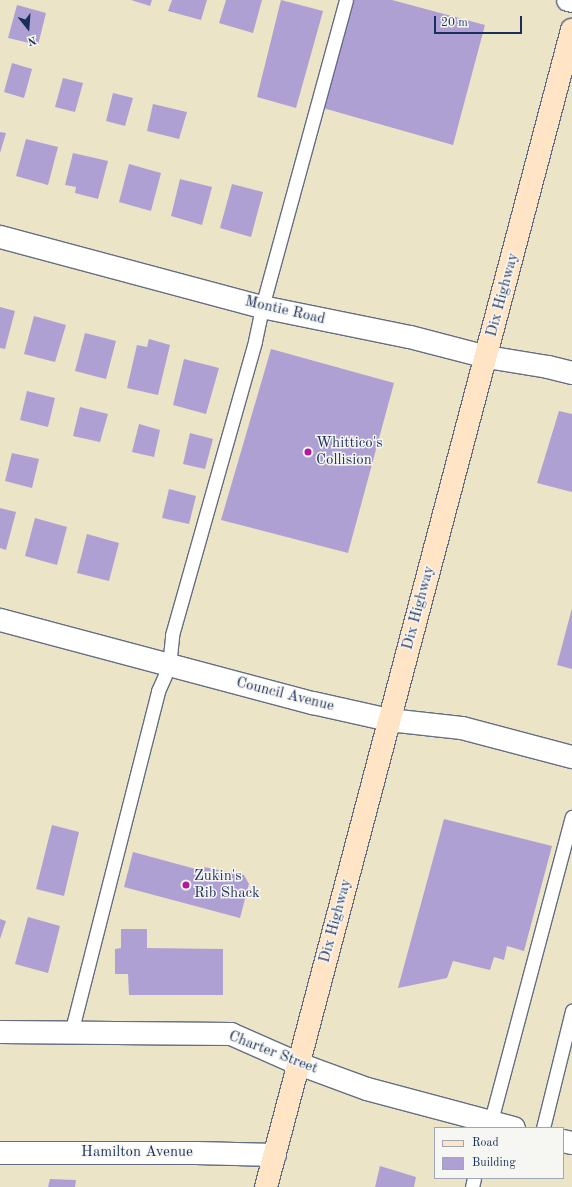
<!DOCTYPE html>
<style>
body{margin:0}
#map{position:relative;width:572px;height:1187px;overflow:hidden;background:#ece4c7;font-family:"Old Standard TT",serif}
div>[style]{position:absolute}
.building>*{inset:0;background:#afa0d3}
.roads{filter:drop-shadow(1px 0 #646e83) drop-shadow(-1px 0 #646e83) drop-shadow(0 1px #646e83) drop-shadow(0 -1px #646e83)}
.service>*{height:13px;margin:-6.5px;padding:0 6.5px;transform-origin:6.5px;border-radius:6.5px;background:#fff}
.minor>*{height:22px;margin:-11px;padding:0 11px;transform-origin:11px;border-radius:11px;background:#fff}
.secondary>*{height:22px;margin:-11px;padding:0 11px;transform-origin:11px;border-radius:11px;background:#ffe4c6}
.dots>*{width:11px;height:11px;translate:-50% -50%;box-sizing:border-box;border:2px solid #f6f6f2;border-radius:50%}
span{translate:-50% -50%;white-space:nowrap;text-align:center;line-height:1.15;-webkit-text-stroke:3px #f6f6f2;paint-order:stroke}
.street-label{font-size:15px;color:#1b2f5e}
.poi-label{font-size:15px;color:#1b2f5e}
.left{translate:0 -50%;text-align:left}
.legend{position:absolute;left:434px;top:1127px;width:130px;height:52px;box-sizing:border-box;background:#f6f6f2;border:1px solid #9ea6b7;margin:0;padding:5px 7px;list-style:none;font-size:12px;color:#1b2f5e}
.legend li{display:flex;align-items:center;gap:8px;height:20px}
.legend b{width:20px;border:1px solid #9ea6b7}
.north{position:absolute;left:8px;top:8px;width:40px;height:40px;-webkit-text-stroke:3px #f6f6f2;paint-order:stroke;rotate:163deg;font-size:11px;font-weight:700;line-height:16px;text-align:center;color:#1b2f5e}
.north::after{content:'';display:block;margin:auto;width:14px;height:18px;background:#1b2f5e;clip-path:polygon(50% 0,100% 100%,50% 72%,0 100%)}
.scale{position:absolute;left:434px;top:16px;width:88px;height:18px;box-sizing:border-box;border:2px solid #1b2f5e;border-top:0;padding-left:5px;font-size:12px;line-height:14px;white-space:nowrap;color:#1b2f5e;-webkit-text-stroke:3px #f6f6f2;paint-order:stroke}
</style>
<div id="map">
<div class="building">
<i style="clip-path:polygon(131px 0,152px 0,150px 6px)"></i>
<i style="clip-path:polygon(172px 0,207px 0,201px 20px,168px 11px)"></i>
<i style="clip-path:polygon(226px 0,262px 0,253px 33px,219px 23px)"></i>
<i style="clip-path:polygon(281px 0,323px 11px,296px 108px,257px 97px)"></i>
<i style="clip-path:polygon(352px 0,392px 0,485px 25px,453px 145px,323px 108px)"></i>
<i style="clip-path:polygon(17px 5px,46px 13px,38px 45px,8px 38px)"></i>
<i style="clip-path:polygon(12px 63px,32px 69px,24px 98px,4px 92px)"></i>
<i style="clip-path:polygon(63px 78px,83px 83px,75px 112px,55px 107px)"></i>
<i style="clip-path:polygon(113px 93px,133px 98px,125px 126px,106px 121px)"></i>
<i style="clip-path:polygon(153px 104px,187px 112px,179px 139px,147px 131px)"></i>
<i style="clip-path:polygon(0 132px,6px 133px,0 153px)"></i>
<i style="clip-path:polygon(26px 139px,58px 147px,48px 185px,16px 176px)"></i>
<i style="clip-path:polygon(73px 153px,108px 161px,98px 199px,75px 193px,76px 187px,65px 185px)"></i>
<i style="clip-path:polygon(129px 164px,161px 173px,151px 211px,119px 202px)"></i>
<i style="clip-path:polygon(180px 179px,212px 187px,202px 225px,171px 216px)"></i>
<i style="clip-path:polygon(232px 184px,263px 192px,251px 237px,220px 228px)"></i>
<i style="clip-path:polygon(0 307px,15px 311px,5px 349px,0 348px)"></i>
<i style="clip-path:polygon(34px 316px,66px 325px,55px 362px,24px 354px)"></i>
<i style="clip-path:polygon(85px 333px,116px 341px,106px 379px,75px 371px)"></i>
<i style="clip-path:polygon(149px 339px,170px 345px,158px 395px,127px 388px,137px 345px,147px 347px)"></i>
<i style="clip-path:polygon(271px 349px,394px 383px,348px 553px,221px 520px)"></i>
<i style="clip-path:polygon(184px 359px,219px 368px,206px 414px,173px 405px)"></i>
<i style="clip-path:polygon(27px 391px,55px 398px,48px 427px,20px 420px)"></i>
<i style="clip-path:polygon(80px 407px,108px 414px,100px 442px,73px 436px)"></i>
<i style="clip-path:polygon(559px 411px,572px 414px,572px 492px,537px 483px)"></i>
<i style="clip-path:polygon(139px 424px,160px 430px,154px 457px,132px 452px)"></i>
<i style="clip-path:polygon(190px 433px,213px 439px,205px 469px,183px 464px)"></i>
<i style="clip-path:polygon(12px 453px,39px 459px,32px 488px,5px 481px)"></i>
<i style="clip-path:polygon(169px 489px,196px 496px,189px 524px,162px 518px)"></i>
<i style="clip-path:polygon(0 508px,16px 512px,6px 550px,0 548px)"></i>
<i style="clip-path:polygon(35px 518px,67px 527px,57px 565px,25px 556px)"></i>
<i style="clip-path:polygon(87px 534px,119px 543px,109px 581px,77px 573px)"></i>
<i style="clip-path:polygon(572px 608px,572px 669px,557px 665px)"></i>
<i style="clip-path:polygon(444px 819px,552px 846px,524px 951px,507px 946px,504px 960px,494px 957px,490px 970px,453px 961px,447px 978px,398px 988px)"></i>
<i style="clip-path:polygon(52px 825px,79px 832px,64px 896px,36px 889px)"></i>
<i style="clip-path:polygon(133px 852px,203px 871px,204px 867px,244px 875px,249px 884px,240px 918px,124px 887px)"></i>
<i style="clip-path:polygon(28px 917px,60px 926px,48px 973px,15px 964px)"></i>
<i style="clip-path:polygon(0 919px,6px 921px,0 939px)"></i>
<i style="clip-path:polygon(121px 929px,147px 929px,147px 948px,223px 949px,223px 995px,129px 995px,128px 974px,115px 974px,115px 949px,121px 948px)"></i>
<i style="clip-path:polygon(380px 1166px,416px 1177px,414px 1187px,375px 1187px)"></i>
<i style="clip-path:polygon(50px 1179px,76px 1180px,75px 1187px,48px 1187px)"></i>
</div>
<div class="roads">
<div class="service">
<i style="left:71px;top:1033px;width:353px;rotate:-75.7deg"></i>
<i style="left:158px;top:691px;width:27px;rotate:-66deg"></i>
<i style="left:169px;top:666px;width:31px;rotate:-84deg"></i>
<i style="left:172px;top:635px;width:305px;rotate:-74.2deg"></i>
<i style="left:255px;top:341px;width:35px;rotate:-78deg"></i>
<i style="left:262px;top:307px;width:318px;rotate:-74.7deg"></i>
<i style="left:489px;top:1128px;width:322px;rotate:-75.1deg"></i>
<i style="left:543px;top:1128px;width:121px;rotate:-76.1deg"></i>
<i style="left:472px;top:1187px;width:9px;rotate:-77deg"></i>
</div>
<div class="minor">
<i style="left:568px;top:0;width:4px;rotate:14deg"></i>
<i style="left:0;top:237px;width:271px;rotate:15deg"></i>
<i style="left:262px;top:307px;width:151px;rotate:11.5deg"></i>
<i style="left:410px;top:337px;width:80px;rotate:14.6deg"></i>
<i style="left:487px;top:357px;width:62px;rotate:9.3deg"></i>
<i style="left:548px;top:367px;width:25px;rotate:14deg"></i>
<i style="left:0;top:620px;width:324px;rotate:14.9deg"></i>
<i style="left:313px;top:703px;width:78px;rotate:12.6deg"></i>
<i style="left:389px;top:720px;width:73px;rotate:6.3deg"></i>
<i style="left:462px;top:728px;width:114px;rotate:14.8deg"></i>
<i style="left:0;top:1032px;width:231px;rotate:0.5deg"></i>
<i style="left:231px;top:1034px;width:74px;rotate:23.8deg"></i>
<i style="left:299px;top:1064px;width:72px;rotate:20.2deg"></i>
<i style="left:367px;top:1089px;width:152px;rotate:14.9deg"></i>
<i style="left:563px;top:1141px;width:9px;rotate:13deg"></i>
<i style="left:0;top:1153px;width:196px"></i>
<i style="left:196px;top:1153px;width:79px;rotate:1.5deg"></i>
</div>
<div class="secondary">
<i style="left:266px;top:1187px;width:1197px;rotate:-75.19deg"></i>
</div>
</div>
<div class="dots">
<i style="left:308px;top:452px;background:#b5179e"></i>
<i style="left:186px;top:885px;background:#b5179e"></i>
</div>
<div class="street-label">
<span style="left:503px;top:295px;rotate:-75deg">Dix Highway</span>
<span style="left:285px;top:311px;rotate:13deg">Montie Road</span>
<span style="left:419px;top:608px;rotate:-75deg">Dix Highway</span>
<span style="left:285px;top:695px;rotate:14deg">Council Avenue</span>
<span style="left:336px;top:921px;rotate:-75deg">Dix Highway</span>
<span style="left:273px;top:1053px;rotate:21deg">Charter Street</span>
<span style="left:137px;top:1153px">Hamilton Avenue</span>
</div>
<div class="poi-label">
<span class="left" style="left:316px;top:452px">Whittico's<br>Collision</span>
<span class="left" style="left:194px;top:885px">Zukin's<br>Rib Shack</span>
</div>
<ul class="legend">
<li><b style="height:5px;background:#ffe4c6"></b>Road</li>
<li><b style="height:11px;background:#afa0d3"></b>Building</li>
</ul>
<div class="north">N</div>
<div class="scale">20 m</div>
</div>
